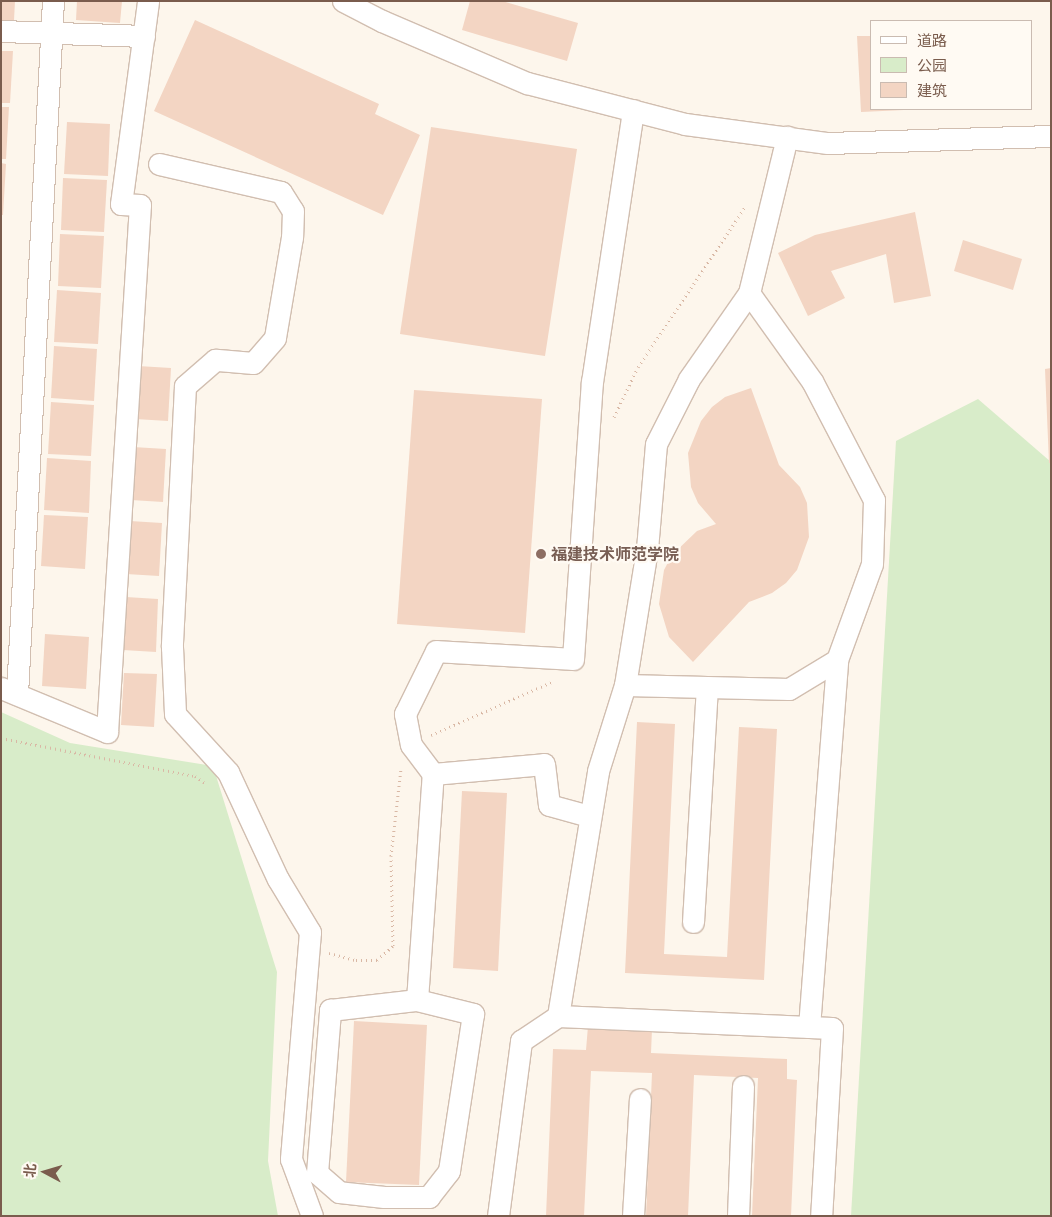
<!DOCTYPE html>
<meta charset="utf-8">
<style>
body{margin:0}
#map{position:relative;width:1052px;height:1217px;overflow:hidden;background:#fdf6ec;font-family:Lato,"Noto Sans SC",sans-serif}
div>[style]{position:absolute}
.green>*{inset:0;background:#d8ecc9}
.building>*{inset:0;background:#f3d5c3}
.path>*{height:3px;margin-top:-1.5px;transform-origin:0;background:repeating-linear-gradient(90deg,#d9b8a5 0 1px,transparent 0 5px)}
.roads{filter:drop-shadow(1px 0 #d1beb0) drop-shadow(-1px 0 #d1beb0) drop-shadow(0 1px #d1beb0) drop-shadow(0 -1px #d1beb0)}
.minor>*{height:21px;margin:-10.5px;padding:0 10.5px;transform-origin:10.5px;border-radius:10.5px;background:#fff}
.dots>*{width:14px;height:14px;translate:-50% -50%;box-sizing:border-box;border:2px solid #fffaf3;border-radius:50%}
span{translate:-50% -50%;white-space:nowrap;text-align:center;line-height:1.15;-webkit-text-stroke:4.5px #fffaf3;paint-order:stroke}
.education-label{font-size:16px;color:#785e54;font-weight:700}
.left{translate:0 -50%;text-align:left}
.frame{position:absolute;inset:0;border:2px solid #7a5c4d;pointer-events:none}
.legend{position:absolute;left:870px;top:20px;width:162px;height:90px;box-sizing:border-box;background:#fffaf3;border:1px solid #cabbb1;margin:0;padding:6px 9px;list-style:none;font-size:15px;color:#7a5c4d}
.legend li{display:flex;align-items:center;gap:10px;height:25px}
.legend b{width:25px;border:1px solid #cabbb1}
.north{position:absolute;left:20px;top:1147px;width:50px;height:50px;-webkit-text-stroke:4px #fffaf3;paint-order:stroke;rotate:276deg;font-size:14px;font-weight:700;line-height:20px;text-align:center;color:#7a5c4d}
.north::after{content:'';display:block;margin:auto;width:18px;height:22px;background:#7a5c4d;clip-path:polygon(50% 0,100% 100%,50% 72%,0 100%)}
</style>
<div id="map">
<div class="green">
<i style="clip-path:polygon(978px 399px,1051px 462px,1051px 1216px,851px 1216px,896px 441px)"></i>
<i style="clip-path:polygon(1px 712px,70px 743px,213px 766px,277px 972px,268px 1161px,278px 1216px,1px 1216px)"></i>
</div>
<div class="building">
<i style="clip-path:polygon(1px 1px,15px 1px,14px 20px,1px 20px)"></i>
<i style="clip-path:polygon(77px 1px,122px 1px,120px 23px,76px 20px)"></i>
<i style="clip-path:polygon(470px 1px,502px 1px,578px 23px,567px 61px,462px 30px)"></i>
<i style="clip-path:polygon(195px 20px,379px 104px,375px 114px,420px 135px,383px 215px,154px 111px)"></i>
<i style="clip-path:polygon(857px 36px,871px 36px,871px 109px,904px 110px,861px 112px)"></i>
<i style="clip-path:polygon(1px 51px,13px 51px,10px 103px,1px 103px)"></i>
<i style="clip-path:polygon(1px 107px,9px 107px,6px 159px,1px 159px)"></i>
<i style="clip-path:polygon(67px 122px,110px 124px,108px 176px,64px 174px)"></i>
<i style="clip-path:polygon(431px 127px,577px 149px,545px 356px,400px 334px)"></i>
<i style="clip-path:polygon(1px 163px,6px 164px,3px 215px,1px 215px)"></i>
<i style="clip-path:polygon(63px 178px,107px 180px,104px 232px,61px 230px)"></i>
<i style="clip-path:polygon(915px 212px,931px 296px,894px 303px,886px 254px,831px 271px,845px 298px,808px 316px,778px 253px,815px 235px)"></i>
<i style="clip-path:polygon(60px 234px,104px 236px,101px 288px,58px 286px)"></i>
<i style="clip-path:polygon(963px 240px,1022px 259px,1013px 290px,954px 271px)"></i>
<i style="clip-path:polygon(57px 290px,101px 293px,98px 344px,54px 342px)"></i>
<i style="clip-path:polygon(54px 346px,97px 349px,94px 401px,51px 398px)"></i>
<i style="clip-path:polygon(138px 366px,171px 368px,168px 421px,135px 419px)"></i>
<i style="clip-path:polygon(1051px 368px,1051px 463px,1049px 463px,1045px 369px)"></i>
<i style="clip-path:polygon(751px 388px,779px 465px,800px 487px,807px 503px,809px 537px,797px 570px,786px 583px,772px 593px,749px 602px,693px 662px,669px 637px,659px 604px,664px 570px,672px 555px,697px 531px,716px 524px,698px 503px,691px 487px,688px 453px,701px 421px,712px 407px,725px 397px)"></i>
<i style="clip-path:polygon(414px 390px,542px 399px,525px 633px,397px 624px)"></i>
<i style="clip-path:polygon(51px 402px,94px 405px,91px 456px,48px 454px)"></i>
<i style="clip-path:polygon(133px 447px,166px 449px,163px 502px,131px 500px)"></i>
<i style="clip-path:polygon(47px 458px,91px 461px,89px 513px,44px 510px)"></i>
<i style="clip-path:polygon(44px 515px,88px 517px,85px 569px,41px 566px)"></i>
<i style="clip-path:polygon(130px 521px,162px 523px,159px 576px,126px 574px)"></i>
<i style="clip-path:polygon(126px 597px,158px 599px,156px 652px,123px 650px)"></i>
<i style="clip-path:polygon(45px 634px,89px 637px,86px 689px,42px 686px)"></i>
<i style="clip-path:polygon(124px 673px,157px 674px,154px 727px,121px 725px)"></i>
<i style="clip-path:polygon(637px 722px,675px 724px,664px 954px,727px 957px,739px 727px,777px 729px,764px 980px,625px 973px)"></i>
<i style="clip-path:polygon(462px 791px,507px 793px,498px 971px,453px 968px)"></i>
<i style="clip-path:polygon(354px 1021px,427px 1025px,419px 1185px,346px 1182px)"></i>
<i style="clip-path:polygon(588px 1026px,652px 1029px,651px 1053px,787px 1059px,787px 1079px,797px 1080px,791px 1216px,752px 1216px,758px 1078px,694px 1075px,688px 1216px,646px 1216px,652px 1073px,591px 1071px,584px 1216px,546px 1216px,553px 1049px,586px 1050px)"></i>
</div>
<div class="path">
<i style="left:614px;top:417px;width:55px;rotate:-64.4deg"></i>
<i style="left:638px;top:367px;width:192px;rotate:-56.2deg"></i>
<i style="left:431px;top:735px;width:134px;rotate:-23.7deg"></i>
<i style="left:1px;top:738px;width:198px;rotate:11.1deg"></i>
<i style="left:195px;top:776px;width:12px;rotate:35deg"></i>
<i style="left:329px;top:953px;width:28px;rotate:15deg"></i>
<i style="left:356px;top:960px;width:21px"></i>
<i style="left:377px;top:960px;width:21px;rotate:-41deg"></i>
<i style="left:393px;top:946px;width:90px;rotate:-91.3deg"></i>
<i style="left:391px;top:856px;width:89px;rotate:-83.5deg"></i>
</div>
<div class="roads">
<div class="minor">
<i style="left:343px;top:1px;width:44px;rotate:27.1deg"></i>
<i style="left:382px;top:21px;width:158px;rotate:23.2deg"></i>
<i style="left:527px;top:83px;width:163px;rotate:14.5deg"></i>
<i style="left:685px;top:124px;width:144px;rotate:7.6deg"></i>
<i style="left:828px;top:143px;width:223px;rotate:-1.8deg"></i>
<i style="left:1px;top:31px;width:143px;rotate:2deg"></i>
<i style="left:159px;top:164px;width:125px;rotate:12.9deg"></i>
<i style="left:281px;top:192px;width:22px;rotate:58deg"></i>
<i style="left:293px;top:211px;width:26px;rotate:92deg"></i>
<i style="left:292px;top:237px;width:102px;rotate:99.6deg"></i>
<i style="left:275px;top:338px;width:33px;rotate:131deg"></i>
<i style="left:253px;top:363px;width:38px;rotate:-175deg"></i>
<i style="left:215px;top:360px;width:40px;rotate:139deg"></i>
<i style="left:185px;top:386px;width:261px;rotate:92.9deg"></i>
<i style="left:172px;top:647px;width:67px;rotate:87.4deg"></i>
<i style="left:175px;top:714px;width:79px;rotate:47.6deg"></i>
<i style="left:228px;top:772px;width:118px;rotate:65deg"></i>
<i style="left:278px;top:879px;width:62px;rotate:58.9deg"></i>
<i style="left:310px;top:932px;width:228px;rotate:94.8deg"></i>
<i style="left:291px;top:1159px;width:61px;rotate:69.8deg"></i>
<i style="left:625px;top:685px;width:164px;rotate:1.4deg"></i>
<i style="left:789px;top:689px;width:56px;rotate:-31.1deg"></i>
<i style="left:837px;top:660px;width:102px;rotate:-70deg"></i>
<i style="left:872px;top:564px;width:64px;rotate:-88.2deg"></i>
<i style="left:874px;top:500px;width:134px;rotate:-117.5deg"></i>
<i style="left:812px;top:381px;width:108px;rotate:-125.6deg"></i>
<i style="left:1px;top:688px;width:115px;rotate:22.5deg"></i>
<i style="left:107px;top:732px;width:528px;rotate:-86.42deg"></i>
<i style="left:140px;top:205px;width:19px;rotate:-177deg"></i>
<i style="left:121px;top:204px;width:205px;rotate:-82.4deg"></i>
<i style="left:17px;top:694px;width:694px;rotate:-87.03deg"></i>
<i style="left:433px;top:774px;width:36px;rotate:-127deg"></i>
<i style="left:411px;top:745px;width:32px;rotate:-101deg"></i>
<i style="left:405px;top:714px;width:70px;rotate:-63.8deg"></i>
<i style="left:436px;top:651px;width:137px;rotate:3.3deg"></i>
<i style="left:573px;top:659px;width:278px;rotate:-86.1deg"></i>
<i style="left:592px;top:382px;width:275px;rotate:-81.4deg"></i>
<i style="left:693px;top:922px;width:235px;rotate:-86.6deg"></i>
<i style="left:417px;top:1000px;width:58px;rotate:14deg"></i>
<i style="left:473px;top:1014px;width:159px;rotate:98.7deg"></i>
<i style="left:449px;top:1171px;width:33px;rotate:128deg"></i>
<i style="left:429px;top:1197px;width:45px;rotate:180deg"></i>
<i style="left:384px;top:1197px;width:45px;rotate:-173.7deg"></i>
<i style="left:339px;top:1192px;width:29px;rotate:-139deg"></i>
<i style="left:317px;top:1173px;width:164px;rotate:-85.4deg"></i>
<i style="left:330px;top:1010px;width:88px;rotate:-6.6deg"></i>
<i style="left:417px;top:1000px;width:227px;rotate:-86deg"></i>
<i style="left:433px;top:774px;width:111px;rotate:-5.1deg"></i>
<i style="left:544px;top:764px;width:41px;rotate:83deg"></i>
<i style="left:549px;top:805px;width:41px;rotate:15.4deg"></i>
<i style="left:558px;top:1016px;width:274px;rotate:2.5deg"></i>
<i style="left:832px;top:1028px;width:188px;rotate:93.3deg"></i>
<i style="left:809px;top:1027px;width:368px;rotate:-85.6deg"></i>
<i style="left:498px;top:1216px;width:177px;rotate:-82.5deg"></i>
<i style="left:521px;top:1041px;width:45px;rotate:-34deg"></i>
<i style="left:558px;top:1016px;width:248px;rotate:-80.7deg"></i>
<i style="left:598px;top:771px;width:90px;rotate:-72.6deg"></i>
<i style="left:625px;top:685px;width:138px;rotate:-80.8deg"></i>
<i style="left:647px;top:549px;width:105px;rotate:-85.1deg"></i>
<i style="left:656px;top:444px;width:73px;rotate:-63.1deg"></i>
<i style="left:689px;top:379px;width:105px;rotate:-55.1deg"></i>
<i style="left:749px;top:293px;width:161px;rotate:-76.3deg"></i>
<i style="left:633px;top:1216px;width:117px;rotate:-86.6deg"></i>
<i style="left:738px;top:1216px;width:130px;rotate:-87.8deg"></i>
</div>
</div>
<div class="dots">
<i style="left:541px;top:554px;background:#8d6e63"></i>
</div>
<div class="education-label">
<span class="left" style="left:551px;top:554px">福建技术师范学院</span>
</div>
<div class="frame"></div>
<ul class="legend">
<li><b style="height:6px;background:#fff"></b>道路</li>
<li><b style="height:14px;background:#d8ecc9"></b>公园</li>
<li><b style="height:14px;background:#f3d5c3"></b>建筑</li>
</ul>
<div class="north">北</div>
</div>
